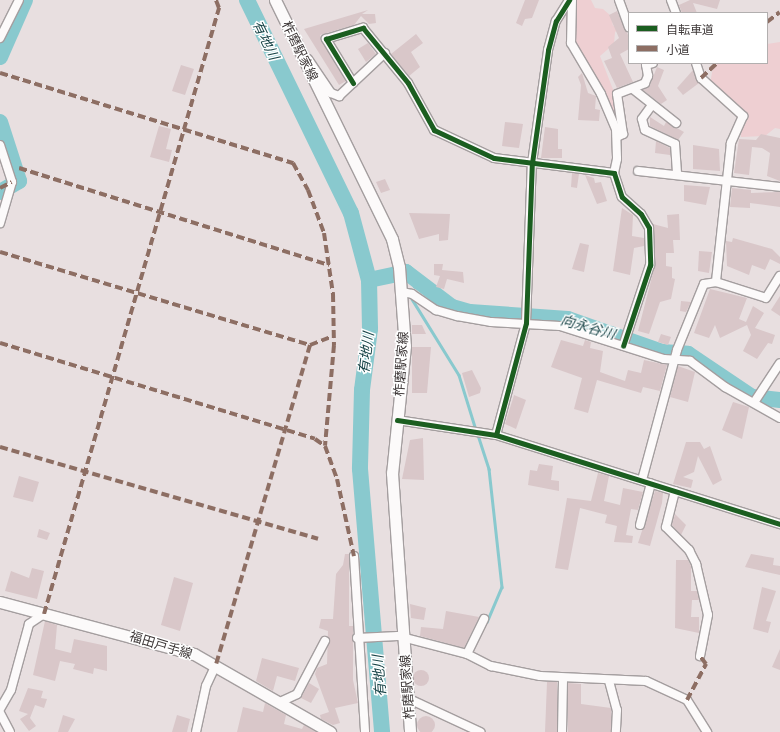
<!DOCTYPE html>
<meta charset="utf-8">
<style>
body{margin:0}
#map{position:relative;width:780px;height:732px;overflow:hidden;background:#e8dfe0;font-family:Montserrat,"Noto Sans JP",sans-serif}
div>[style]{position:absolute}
.green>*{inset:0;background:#eecfd2}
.stream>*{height:2.5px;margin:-1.25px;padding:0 1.25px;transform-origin:1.25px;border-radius:1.25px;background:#89c9ce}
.river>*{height:16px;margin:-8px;padding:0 8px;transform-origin:8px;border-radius:8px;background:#89c9ce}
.building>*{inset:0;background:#d9c7c9}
.round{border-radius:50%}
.roads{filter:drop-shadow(1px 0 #a49e9f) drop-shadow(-1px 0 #a49e9f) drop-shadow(0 1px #a49e9f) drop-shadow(0 -1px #a49e9f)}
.street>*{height:8px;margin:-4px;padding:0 4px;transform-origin:4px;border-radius:4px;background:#fcfafa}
.secondary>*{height:11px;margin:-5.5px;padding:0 5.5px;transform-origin:5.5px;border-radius:5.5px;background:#fcfafa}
.quiet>*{height:4px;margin-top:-2px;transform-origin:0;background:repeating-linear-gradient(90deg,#8d6e63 0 8px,transparent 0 12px)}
.cycleway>*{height:5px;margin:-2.5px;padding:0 2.5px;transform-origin:2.5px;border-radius:2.5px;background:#1b5e20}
span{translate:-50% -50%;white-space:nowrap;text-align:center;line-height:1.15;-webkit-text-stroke:3px #fff;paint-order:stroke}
.street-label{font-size:13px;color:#3e3838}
.water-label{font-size:14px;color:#194548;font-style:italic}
.legend{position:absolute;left:628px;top:12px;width:140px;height:52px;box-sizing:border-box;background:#fff;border:1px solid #b2afaf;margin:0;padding:5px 7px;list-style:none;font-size:12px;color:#3e3838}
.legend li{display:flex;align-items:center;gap:8px;height:20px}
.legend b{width:20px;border:1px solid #b2afaf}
</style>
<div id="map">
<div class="green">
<i style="clip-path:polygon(575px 0,591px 0,595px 8px,603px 9px,611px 16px,613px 26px,623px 21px,625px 25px,615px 32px,614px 44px,600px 56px,614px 92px,614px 108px,621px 129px,573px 43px)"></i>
<i style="clip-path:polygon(780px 42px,780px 129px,775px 128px,765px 136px,741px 137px,740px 130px,748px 119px,710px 84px,713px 67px,718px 63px,767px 63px,767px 44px)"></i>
</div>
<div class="stream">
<i style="left:414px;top:287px;width:7px;rotate:-56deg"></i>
<i style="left:412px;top:299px;width:89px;rotate:58.3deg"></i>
<i style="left:459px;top:375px;width:58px;rotate:72.8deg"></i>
<i style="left:478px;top:435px;width:36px;rotate:72deg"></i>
<i style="left:489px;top:469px;width:119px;rotate:83.7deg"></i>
<i style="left:502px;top:587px;width:38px;rotate:113deg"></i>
</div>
<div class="river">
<i style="left:247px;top:0;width:237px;rotate:64deg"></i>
<i style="left:351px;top:213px;width:69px;rotate:75deg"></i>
<i style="left:369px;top:280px;width:49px;rotate:88.8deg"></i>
<i style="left:370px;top:329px;width:62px;rotate:97.5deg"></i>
<i style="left:362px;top:390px;width:79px;rotate:91.5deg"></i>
<i style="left:360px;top:469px;width:264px;rotate:85.2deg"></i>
<i style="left:0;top:57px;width:62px;rotate:-66.3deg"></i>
<i style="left:0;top:122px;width:62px;rotate:72.1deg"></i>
<i style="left:19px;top:181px;width:22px;rotate:150deg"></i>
<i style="left:369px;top:280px;width:38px;rotate:-12deg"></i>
<i style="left:406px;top:272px;width:58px;rotate:37.3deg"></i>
<i style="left:452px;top:307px;width:19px;rotate:16deg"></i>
<i style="left:470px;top:312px;width:98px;rotate:4.1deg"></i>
<i style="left:568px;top:319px;width:100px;rotate:19.3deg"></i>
<i style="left:662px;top:352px;width:26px;rotate:4deg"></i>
<i style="left:688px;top:354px;width:77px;rotate:33.9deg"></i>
<i style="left:752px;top:397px;width:28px;rotate:6deg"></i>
</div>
<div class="building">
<i style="clip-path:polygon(525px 0,539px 0,532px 18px,525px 19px,522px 26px,516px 23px)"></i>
<i style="clip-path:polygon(690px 0,720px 0,717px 9px,693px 3px,697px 13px,682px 13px,679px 5px)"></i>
<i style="clip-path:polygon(368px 10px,362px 14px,375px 14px,376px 23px,369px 24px,361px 16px,354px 25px,320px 35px,346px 81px,339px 85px,304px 29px)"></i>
<i style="clip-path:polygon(617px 11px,629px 37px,629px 49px,620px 54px,633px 82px,617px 88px,604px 61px,612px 58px,608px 47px,619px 38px,609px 15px)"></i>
<i style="clip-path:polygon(416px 34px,423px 43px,411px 52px,420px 67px,409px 76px,391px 54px)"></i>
<i style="clip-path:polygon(368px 43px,376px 54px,366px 62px,358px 49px)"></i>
<i style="clip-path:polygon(181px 65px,194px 69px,185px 95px,172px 91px)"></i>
<i style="clip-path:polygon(657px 67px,664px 70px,658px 86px,667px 100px,661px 104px,643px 90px,650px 85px)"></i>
<i style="clip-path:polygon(693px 70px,699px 83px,683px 95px,677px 88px)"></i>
<i style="clip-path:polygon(582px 73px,588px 93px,596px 96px,595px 109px,600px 110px,599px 121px,578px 120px,581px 85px,578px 77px)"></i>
<i style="clip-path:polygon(650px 117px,664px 126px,666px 122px,684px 132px,678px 140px,650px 126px)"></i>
<i style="clip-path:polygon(505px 122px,523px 124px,519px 148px,502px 146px)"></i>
<i style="clip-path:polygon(159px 126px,171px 129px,166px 149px,172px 150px,169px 162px,150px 157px)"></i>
<i style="clip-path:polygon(545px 127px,558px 129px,558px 149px,562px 149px,562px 158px,541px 158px)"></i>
<i style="clip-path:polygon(761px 134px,780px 138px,780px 181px,767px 176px,770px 153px,762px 148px,752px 147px,749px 175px,734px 173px,739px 139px,756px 140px)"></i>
<i style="clip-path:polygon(656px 141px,670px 148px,670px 155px,655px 153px)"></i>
<i style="clip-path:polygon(693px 145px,719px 149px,720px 171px,693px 169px)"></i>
<i style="clip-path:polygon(572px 173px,579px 174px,577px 188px,571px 187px)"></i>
<i style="clip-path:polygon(585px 175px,594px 178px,595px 183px,601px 182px,607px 201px,597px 204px)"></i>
<i style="clip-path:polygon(385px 179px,390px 190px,381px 193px,376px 182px)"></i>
<i style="clip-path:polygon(684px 185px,710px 187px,706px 205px,684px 201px)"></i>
<i style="clip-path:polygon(732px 188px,751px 190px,751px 193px,780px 192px,780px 207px,750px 203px,750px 208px,730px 207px)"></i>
<i style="clip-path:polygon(622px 208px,633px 215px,632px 236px,644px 238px,644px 246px,634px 248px,630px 275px,613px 271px)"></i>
<i style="clip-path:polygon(409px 213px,450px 214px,448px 240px,439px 241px,439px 234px,419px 239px)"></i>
<i style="clip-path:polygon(679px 214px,680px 240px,673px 240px,674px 253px,666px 253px,666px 266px,672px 267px,672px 278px,675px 279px,671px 299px,660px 302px,649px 334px,638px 331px,655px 265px,653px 224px,668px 228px,667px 215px)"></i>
<i style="clip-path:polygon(733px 238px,772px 249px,780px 257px,780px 264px,770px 259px,765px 270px,752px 265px,749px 275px,727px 266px,726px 241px,732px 242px)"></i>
<i style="clip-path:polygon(580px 243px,589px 245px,584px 272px,572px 269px)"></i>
<i style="clip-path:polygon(699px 251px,712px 252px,709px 273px,698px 271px)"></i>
<i style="clip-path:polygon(434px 264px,443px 264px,442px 270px,463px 272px,464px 283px,447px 279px,444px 289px,436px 287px,440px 276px,434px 275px)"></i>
<i style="clip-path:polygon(710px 289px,747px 298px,739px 319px,746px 322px,753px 306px,764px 313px,755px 328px,775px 335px,772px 344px,768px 343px,757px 359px,743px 351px,751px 335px,747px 325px,720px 338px,715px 325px,709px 338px,694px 333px)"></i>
<i style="clip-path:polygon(780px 296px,780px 316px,771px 310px)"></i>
<i style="clip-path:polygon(681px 301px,691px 302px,686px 312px,680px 311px)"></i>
<i style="clip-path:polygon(412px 325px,422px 325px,426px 334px,412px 334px)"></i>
<i style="clip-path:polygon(661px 334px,671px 337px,668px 345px,658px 342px)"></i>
<i style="clip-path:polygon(561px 340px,583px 346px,585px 340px,591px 342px,590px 348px,603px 351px,600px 372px,625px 381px,628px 370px,641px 373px,644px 360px,667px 365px,660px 391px,643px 387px,641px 393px,597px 380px,588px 413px,574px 409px,582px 378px,551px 367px)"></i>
<i style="clip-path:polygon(412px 347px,431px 347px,427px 393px,412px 393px)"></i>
<i style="clip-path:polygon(678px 366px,695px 372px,688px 402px,670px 397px)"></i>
<i style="clip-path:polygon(472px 370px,481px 388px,480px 393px,469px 397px,462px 373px)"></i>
<i style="clip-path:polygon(514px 395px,526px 400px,516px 429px,505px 424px)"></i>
<i style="clip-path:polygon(733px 402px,749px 407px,742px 439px,722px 430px)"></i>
<i style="clip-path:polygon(423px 438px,424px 480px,402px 479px,410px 440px)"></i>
<i style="clip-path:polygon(686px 442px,700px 442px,704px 449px,710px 446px,722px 480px,713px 485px,698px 456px,694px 472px,683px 477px,693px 480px,691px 488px,673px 484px)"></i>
<i style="clip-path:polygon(539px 464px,553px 466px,551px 480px,559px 481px,559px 491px,528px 485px,530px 470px,537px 471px)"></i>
<i style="clip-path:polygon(598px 473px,609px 476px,604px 501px,620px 505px,623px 488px,643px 492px,638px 510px,631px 509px,626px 535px,633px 536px,632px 543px,614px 542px,617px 526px,605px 523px,607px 515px,580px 508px,568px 570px,555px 568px,567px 498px,591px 501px)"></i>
<i style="clip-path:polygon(19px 476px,39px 482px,33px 502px,13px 497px)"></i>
<i style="clip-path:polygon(655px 491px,663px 493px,662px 503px,650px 546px,638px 543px)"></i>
<i style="clip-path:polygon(675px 514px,686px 525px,681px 535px,672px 525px)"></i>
<i style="clip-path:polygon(39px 529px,50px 533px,47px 540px,37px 537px)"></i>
<i style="clip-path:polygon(345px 554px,349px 554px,349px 626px,353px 626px,353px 680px,358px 703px,335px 708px,340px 723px,333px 725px,321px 719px,320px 715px,329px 712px,315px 674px,317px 668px,327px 664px,328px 631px,319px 628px,321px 619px,333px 619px,336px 574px,343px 565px)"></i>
<i style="clip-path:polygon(751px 554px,774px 558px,773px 565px,780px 566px,780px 575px,745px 567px)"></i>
<i style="clip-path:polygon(676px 560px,688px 560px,691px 566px,691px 591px,697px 591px,699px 600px,692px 600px,691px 617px,699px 617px,699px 633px,675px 628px)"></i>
<i style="clip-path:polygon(32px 568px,44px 571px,37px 599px,5px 591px,11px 571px,29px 578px)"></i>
<i style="clip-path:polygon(174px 577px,193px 583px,180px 631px,161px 625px)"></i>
<i style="clip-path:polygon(762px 587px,776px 591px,766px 621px,771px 622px,768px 633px,753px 629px)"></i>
<i style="clip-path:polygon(410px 604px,426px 608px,424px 620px,411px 618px)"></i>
<i style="clip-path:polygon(446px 611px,479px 617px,464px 648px,420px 636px,421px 627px,443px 629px)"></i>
<i style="clip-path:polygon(45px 621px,57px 625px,55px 649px,71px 653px,74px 639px,107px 646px,107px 671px,94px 668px,93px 674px,73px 669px,75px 664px,60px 661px,55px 681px,33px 675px)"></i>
<i style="clip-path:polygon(780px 649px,780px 670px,772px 667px)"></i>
<i style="clip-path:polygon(262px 658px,299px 668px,295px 681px,277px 676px,273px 691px,256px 681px)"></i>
<i class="round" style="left:413px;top:670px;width:16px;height:16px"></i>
<i style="clip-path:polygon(547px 682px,557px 682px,557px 732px,545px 732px)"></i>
<i style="clip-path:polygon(309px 683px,319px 689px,311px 703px,301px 698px)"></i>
<i style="clip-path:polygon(568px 683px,581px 684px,581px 704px,611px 708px,611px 732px,568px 732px)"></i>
<i style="clip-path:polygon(28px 688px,43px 691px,41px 698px,47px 699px,44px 708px,35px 705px,30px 718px,36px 726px,29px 731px,20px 719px,28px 714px,19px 711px)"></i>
<i style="clip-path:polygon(265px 703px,286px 715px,284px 724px,302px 729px,304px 725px,316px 732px,237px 732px,243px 707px,263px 712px)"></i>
<i style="clip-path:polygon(63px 715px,75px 719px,68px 732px,58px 732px)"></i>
<i style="clip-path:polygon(177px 715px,190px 719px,187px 732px,172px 732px)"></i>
<i class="round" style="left:417px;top:716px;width:18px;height:18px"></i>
</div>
<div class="roads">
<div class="street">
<i style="left:572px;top:0;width:43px;rotate:91.3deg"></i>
<i style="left:571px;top:43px;width:59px;rotate:59.5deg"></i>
<i style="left:601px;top:94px;width:38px;rotate:67deg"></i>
<i style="left:616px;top:129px;width:30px;rotate:88deg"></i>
<i style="left:617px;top:159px;width:14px;rotate:102deg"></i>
<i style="left:619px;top:0;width:29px;rotate:70deg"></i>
<i style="left:671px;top:0;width:14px;rotate:69deg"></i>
<i style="left:0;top:38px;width:42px;rotate:-63.4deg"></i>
<i style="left:308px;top:59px;width:41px;rotate:55.9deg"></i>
<i style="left:331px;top:93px;width:9px;rotate:21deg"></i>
<i style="left:339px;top:96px;width:63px;rotate:-43.1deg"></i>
<i style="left:696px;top:63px;width:16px;rotate:72deg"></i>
<i style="left:701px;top:78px;width:57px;rotate:42.1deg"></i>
<i style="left:743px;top:116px;width:30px;rotate:114deg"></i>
<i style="left:731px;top:143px;width:140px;rotate:96.2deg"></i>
<i style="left:353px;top:83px;width:52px;rotate:-121.5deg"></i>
<i style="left:326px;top:39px;width:39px;rotate:-17deg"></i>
<i style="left:363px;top:28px;width:71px;rotate:50.7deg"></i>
<i style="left:408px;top:83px;width:54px;rotate:61deg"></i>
<i style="left:434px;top:130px;width:66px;rotate:25deg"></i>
<i style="left:494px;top:158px;width:121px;rotate:7.1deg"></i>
<i style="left:614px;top:173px;width:25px;rotate:72deg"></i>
<i style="left:622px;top:197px;width:25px;rotate:42deg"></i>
<i style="left:641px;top:214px;width:16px;rotate:60deg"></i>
<i style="left:649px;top:228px;width:37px;rotate:88deg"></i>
<i style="left:650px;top:265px;width:85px;rotate:108.4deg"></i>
<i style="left:633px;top:89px;width:55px;rotate:38.3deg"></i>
<i style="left:652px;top:105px;width:17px;rotate:126deg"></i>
<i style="left:642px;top:119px;width:11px;rotate:75deg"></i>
<i style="left:645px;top:130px;width:33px;rotate:25deg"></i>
<i style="left:675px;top:144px;width:31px;rotate:86deg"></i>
<i style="left:617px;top:137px;width:7px;rotate:-27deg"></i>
<i style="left:623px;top:134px;width:40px;rotate:-98.5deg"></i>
<i style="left:617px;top:94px;width:30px;rotate:-21deg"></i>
<i style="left:645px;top:83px;width:8px;rotate:-67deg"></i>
<i style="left:648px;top:76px;width:11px;rotate:-100deg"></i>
<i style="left:646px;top:65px;width:7px;rotate:-16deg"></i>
<i style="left:0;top:145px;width:39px;rotate:72deg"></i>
<i style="left:12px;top:182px;width:43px;rotate:106.3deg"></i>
<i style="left:638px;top:171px;width:143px;rotate:6.4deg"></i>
<i style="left:402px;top:292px;width:10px;rotate:11deg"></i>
<i style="left:412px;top:294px;width:29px;rotate:34deg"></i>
<i style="left:436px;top:310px;width:22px;rotate:16deg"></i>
<i style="left:457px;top:316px;width:35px;rotate:10deg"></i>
<i style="left:491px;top:322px;width:69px;rotate:3.3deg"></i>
<i style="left:560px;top:326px;width:109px;rotate:17.6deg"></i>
<i style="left:664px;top:359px;width:26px;rotate:4deg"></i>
<i style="left:690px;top:361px;width:44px;rotate:36.6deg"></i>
<i style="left:725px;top:387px;width:63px;rotate:29.4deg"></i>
<i style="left:755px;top:401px;width:45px;rotate:-56.7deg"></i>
<i style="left:397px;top:420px;width:100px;rotate:8.6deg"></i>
<i style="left:496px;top:435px;width:298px;rotate:17.4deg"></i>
<i style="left:496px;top:435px;width:116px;rotate:-75deg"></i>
<i style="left:526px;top:323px;width:160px;rotate:-87.9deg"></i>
<i style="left:532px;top:163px;width:114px;rotate:-81.9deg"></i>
<i style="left:548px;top:50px;width:30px;rotate:-75deg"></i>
<i style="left:556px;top:21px;width:25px;rotate:-58deg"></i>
<i style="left:642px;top:480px;width:135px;rotate:-74.9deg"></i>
<i style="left:677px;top:350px;width:71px;rotate:-67.8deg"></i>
<i style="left:704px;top:284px;width:12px;rotate:-9deg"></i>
<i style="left:716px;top:282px;width:52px;rotate:17.7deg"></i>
<i style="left:766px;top:298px;width:26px;rotate:-58deg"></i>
<i style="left:675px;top:491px;width:37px;rotate:104deg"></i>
<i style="left:666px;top:527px;width:33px;rotate:45deg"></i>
<i style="left:689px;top:550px;width:16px;rotate:63deg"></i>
<i style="left:696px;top:564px;width:52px;rotate:76.8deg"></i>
<i style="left:708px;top:615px;width:42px;rotate:101deg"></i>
<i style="left:640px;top:525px;width:43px;rotate:-75.3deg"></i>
<i style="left:354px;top:556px;width:176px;rotate:86.4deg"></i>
<i style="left:357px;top:638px;width:41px;rotate:-2.8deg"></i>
<i style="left:398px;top:636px;width:71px;rotate:14.6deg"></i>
<i style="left:467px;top:654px;width:39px;rotate:-64deg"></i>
<i style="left:467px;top:654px;width:27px;rotate:27deg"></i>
<i style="left:491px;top:666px;width:50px;rotate:11.5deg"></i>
<i style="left:540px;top:676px;width:106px;rotate:2.7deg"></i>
<i style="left:646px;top:681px;width:45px;rotate:24.9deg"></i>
<i style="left:687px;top:700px;width:38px;rotate:58deg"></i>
<i style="left:609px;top:681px;width:30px;rotate:75deg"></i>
<i style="left:617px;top:710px;width:22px;rotate:93deg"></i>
<i style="left:407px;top:698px;width:81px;rotate:25deg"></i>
<i style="left:278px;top:703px;width:21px;rotate:-25deg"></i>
<i style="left:297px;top:694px;width:60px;rotate:-62.2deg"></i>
<i style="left:0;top:709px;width:22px;rotate:-60deg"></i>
<i style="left:11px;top:690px;width:68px;rotate:-74.7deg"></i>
<i style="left:29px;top:624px;width:18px;rotate:-34deg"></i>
<i style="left:0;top:713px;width:21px;rotate:62deg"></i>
<i style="left:196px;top:732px;width:47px;rotate:-77.7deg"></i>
<i style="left:206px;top:686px;width:21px;rotate:-65deg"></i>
<i style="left:562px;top:732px;width:53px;rotate:-88.9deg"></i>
</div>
<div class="secondary">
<i style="left:275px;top:0;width:266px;rotate:63.9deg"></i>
<i style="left:392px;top:239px;width:29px;rotate:76deg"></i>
<i style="left:399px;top:267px;width:79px;rotate:85.7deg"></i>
<i style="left:405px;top:346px;width:128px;rotate:95.8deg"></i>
<i style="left:392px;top:473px;width:260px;rotate:86deg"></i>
<i style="left:0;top:602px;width:201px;rotate:15deg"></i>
<i style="left:194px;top:654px;width:157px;rotate:29.8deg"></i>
</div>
</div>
<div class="quiet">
<i style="left:767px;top:22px;width:16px;rotate:-38deg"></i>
<i style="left:0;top:73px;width:307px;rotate:17.1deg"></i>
<i style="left:293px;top:163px;width:31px;rotate:61deg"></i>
<i style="left:308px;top:190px;width:46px;rotate:69.6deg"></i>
<i style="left:324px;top:233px;width:62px;rotate:81.6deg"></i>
<i style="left:333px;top:294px;width:51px;rotate:88.9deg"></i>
<i style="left:334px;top:345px;width:101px;rotate:95.1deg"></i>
<i style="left:701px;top:78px;width:22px;rotate:-43deg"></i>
<i style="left:19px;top:168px;width:325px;rotate:17.4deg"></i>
<i style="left:0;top:188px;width:13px;rotate:-27deg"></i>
<i style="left:0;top:252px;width:324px;rotate:16.7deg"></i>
<i style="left:310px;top:345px;width:336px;rotate:106.4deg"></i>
<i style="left:0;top:343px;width:329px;rotate:16.9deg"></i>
<i style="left:315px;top:439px;width:12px;rotate:35deg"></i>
<i style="left:325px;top:446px;width:35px;rotate:70deg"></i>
<i style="left:337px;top:479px;width:79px;rotate:77.6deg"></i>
<i style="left:310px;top:345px;width:26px;rotate:-21deg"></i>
<i style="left:0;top:447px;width:331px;rotate:16.1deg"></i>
<i style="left:44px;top:614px;width:631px;rotate:-73.89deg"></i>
<i style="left:219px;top:8px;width:9px;rotate:-111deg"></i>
<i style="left:687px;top:700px;width:41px;rotate:-62.2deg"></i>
<i style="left:706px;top:664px;width:10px;rotate:-127deg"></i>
</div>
<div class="cycleway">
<i style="left:353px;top:83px;width:52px;rotate:-121.5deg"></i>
<i style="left:326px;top:39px;width:39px;rotate:-17deg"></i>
<i style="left:363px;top:28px;width:71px;rotate:50.7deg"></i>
<i style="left:408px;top:83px;width:54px;rotate:61deg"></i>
<i style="left:434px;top:130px;width:66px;rotate:25deg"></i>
<i style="left:494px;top:158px;width:121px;rotate:7.1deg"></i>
<i style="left:614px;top:173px;width:25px;rotate:72deg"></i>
<i style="left:622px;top:197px;width:25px;rotate:42deg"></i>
<i style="left:641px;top:214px;width:16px;rotate:60deg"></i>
<i style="left:649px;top:228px;width:37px;rotate:88deg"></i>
<i style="left:650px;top:265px;width:85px;rotate:108.4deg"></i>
<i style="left:397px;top:420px;width:100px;rotate:8.6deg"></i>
<i style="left:496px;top:435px;width:298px;rotate:17.4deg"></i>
<i style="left:496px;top:435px;width:116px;rotate:-75deg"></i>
<i style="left:526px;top:323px;width:160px;rotate:-87.9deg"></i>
<i style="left:532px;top:163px;width:114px;rotate:-81.9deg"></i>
<i style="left:548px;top:50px;width:30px;rotate:-75deg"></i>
<i style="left:556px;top:21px;width:25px;rotate:-58deg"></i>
</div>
<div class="street-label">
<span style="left:300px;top:51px;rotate:64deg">柞磨駅家線</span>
<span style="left:401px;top:364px;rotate:-86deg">柞磨駅家線</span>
<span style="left:161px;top:645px;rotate:17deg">福田戸手線</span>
<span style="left:407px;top:687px;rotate:-94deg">柞磨駅家線</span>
</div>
<div class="water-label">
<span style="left:266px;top:40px;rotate:64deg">有地川</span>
<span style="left:588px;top:327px;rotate:16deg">向永谷川</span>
<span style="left:366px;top:353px;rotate:-83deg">有地川</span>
<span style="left:379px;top:676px;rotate:-94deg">有地川</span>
</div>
<ul class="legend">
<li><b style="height:5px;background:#1b5e20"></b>自転車道</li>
<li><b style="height:5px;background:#8d6e63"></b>小道</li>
</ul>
</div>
